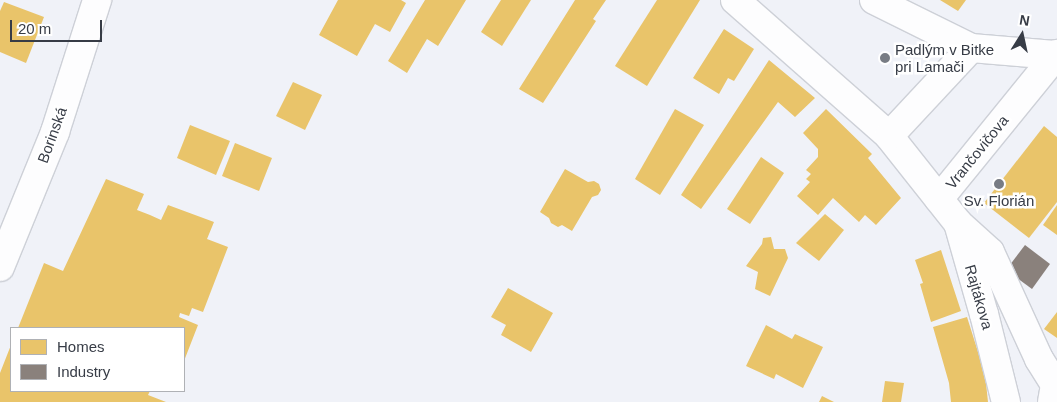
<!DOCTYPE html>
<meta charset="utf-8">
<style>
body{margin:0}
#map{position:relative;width:1057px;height:402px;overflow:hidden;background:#f0f2f8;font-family:Arial,sans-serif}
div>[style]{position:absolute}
.homes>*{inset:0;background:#e9c46a}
.industry>*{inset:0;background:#8a817c}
.roads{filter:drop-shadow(1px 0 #cdd0d7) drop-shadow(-1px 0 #cdd0d7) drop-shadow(0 1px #cdd0d7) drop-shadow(0 -1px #cdd0d7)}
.minor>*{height:28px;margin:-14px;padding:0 14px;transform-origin:14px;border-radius:14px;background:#fdfdfe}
.dots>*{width:14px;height:14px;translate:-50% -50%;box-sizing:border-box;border:2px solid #fff;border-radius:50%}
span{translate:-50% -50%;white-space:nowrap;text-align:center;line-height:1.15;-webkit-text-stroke:5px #fff;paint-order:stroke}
.poi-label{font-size:15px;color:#373c46}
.left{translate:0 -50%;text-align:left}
.street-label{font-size:15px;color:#373c46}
.legend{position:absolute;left:10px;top:327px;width:175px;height:65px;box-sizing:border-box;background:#fff;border:1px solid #afb1b5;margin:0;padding:6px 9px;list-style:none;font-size:15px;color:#373c46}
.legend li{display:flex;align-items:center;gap:10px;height:25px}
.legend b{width:25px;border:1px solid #afb1b5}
.north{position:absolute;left:997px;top:10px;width:50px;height:50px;-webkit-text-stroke:4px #fff;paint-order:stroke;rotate:10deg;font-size:14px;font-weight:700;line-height:20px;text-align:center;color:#373c46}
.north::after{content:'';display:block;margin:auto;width:18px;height:22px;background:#373c46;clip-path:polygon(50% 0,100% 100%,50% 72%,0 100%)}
.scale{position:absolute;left:10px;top:20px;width:92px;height:22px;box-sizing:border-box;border:2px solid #373c46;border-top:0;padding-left:6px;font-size:15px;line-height:18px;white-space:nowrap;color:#373c46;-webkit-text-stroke:4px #fff;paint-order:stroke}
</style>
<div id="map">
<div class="homes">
<i style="clip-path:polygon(338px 0,401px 0,406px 3px,390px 32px,375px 24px,357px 56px,319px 35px)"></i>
<i style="clip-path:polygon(425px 0,466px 0,438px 46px,427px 39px,407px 73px,388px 61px)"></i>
<i style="clip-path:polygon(501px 0,531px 0,502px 46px,481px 32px)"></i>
<i style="clip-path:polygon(575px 0,606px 0,593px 19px,596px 21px,543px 103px,519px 89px)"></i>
<i style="clip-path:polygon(657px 0,700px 0,647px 86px,615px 66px)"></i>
<i style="clip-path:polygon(940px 0,966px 0,958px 11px)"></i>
<i style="clip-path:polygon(4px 2px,44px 17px,26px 63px,0 52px,0 11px)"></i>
<i style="clip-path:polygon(724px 29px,754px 49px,734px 81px,728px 78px,719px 94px,693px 78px)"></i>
<i style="clip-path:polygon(769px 60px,815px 98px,795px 117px,778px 102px,701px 209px,681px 195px)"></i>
<i style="clip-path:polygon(293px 82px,322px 95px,305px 130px,276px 116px)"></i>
<i style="clip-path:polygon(675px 109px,704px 125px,660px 195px,635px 179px)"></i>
<i style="clip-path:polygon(826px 109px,872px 154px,868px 158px,901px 198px,876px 225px,865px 215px,859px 222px,833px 198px,818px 215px,797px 196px,810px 182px,806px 179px,811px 174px,806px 170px,818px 157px,818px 149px,803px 133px)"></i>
<i style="clip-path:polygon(190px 125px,230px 141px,216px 175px,177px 158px)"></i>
<i style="clip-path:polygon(1044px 126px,1057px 137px,1057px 202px,1029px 238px,984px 203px)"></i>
<i style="clip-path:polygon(235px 143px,272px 158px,259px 191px,222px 176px)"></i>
<i style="clip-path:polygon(761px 157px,784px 173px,750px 224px,727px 209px)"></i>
<i style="clip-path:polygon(565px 169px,588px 182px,594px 181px,599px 184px,601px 190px,598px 195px,592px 197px,572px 231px,562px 225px,558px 227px,551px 223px,549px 218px,540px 212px)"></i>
<i style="clip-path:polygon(106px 179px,144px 194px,137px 210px,150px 215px,161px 220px,168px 205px,214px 222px,207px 239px,228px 247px,203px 312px,192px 308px,189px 316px,180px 313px,179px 317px,198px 325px,184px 361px,184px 328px,18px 328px,44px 263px,63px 271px)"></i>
<i style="clip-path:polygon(1057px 205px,1057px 235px,1043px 225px)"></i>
<i style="clip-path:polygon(825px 214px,844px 230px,819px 261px,796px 243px)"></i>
<i style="clip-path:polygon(771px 237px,774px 249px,785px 249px,788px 258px,770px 296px,755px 289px,758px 272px,746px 266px,762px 244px,763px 238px)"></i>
<i style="clip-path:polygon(941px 250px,961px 311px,931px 322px,920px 284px,923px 283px,915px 260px)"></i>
<i style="clip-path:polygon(508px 288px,553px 313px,531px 352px,501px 335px,506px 325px,491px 317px)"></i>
<i style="clip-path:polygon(1057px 312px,1057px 338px,1044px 329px)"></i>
<i style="clip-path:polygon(967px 317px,985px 374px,988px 402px,951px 402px,949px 383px,933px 327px)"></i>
<i style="clip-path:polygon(766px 325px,792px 339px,795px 334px,823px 347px,803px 388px,776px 374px,774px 379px,746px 366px)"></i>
<i style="clip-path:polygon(11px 345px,11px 391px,150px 391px,148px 395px,166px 402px,0 402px,0 373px)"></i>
<i style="clip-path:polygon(885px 381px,904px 383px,901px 402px,882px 402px)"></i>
<i style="clip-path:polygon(822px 396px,834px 402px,819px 402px)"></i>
</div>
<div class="industry">
<i style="clip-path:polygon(1025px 245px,1050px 264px,1032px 289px,1006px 270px)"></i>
</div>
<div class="roads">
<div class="minor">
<i style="left:735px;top:0;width:205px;rotate:41.4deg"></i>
<i style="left:889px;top:136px;width:111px;rotate:51.6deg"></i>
<i style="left:958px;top:223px;width:95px;rotate:74.1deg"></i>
<i style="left:984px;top:314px;width:91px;rotate:76deg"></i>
<i style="left:874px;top:0;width:108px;rotate:26.3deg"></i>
<i style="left:971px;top:48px;width:84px;rotate:4.8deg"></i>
<i style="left:889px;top:136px;width:120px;rotate:-47deg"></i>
<i style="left:939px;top:199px;width:187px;rotate:-50.9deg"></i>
<i style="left:958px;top:223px;width:43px;rotate:42.2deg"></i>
<i style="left:990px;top:252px;width:118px;rotate:65.4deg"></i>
<i style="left:1039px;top:359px;width:31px;rotate:58deg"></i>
<i style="left:1055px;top:385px;width:17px;rotate:100deg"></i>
<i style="left:0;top:267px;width:146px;rotate:-67.8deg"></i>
<i style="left:55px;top:132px;width:139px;rotate:-72.3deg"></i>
</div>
</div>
<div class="dots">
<i style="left:885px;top:58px;background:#787c84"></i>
<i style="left:999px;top:184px;background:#787c84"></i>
</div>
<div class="poi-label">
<span class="left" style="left:895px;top:58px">Padlým v Bitke<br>pri Lamači</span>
<span style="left:999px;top:201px">Sv. Florián</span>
</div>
<div class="street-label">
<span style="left:52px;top:135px;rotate:-70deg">Borinská</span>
<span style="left:977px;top:152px;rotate:-51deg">Vrančovičova</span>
<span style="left:979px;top:297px;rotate:74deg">Rajtákova</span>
</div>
<ul class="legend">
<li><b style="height:14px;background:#e9c46a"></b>Homes</li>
<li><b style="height:14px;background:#8a817c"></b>Industry</li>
</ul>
<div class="north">N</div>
<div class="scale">20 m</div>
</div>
